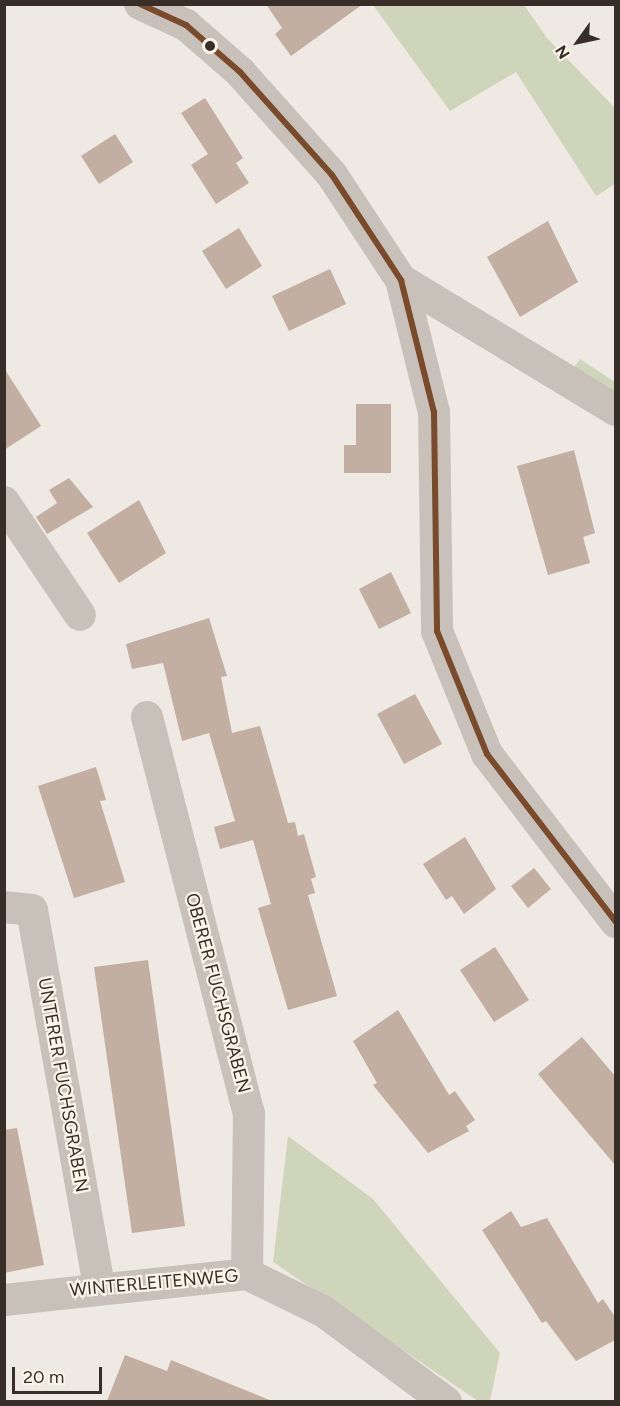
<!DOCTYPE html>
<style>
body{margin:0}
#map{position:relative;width:620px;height:1406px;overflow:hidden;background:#eee9e2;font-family:Figtree,sans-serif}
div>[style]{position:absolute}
.green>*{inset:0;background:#ced5bb}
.building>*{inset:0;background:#c3aea2}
.minor>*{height:32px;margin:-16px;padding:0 16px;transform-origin:16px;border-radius:16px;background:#c8c1ba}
.bus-1>*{height:6px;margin:-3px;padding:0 3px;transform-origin:3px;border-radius:3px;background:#7a4b2a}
.dots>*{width:16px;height:16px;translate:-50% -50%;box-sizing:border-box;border:3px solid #fbf4e9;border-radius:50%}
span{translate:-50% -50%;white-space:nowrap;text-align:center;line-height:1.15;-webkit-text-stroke:4.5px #fbf4e9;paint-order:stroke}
.street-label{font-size:18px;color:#382e28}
.frame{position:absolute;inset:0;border:6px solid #382e28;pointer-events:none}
.north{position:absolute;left:548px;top:12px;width:60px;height:60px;-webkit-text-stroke:4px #fbf4e9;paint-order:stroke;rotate:237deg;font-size:16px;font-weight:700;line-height:24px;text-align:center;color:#382e28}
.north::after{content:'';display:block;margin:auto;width:21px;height:27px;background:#382e28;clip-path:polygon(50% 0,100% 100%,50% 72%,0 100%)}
.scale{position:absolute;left:12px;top:1367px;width:90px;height:27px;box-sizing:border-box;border:3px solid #382e28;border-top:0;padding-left:8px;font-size:18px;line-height:21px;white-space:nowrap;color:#382e28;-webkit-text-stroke:4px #fbf4e9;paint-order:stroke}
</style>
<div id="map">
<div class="green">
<i style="clip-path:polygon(373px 5px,524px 5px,547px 38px,615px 108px,615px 184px,596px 196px,516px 72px,450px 111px)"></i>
<i style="clip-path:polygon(580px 359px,615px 382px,615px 398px,572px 370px)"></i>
<i style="clip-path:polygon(288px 1136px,373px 1199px,500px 1353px,490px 1401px,478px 1401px,273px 1262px)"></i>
</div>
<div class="building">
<i style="clip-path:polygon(266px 4px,363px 4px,291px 56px,275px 34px,282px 28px)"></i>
<i style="clip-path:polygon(205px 98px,243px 158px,236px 163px,249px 183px,216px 204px,191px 165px,208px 154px,181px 113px)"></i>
<i style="clip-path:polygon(115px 134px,133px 162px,99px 184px,81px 156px)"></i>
<i style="clip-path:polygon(548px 221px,578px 282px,520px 317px,487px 257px)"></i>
<i style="clip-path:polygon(239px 228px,262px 266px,226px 289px,202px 251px)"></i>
<i style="clip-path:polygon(330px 269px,346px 304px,289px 331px,272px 296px)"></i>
<i style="clip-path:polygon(4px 368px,41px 426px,4px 450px)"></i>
<i style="clip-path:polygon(356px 404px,391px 404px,391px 473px,344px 473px,344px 445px,356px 445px)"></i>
<i style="clip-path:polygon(574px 450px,595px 533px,583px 537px,590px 563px,548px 575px,517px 466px)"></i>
<i style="clip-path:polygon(69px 478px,93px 507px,47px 534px,36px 517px,57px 503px,49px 490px)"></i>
<i style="clip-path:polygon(139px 500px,166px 553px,119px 583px,87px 533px)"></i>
<i style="clip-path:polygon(391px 572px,411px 613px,379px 629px,359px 589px)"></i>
<i style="clip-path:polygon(209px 618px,227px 676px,221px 677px,232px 733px,260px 726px,288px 823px,295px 822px,298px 836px,304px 834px,316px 877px,311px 879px,315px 893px,308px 895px,337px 996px,288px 1010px,258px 908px,271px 904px,253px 840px,220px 849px,214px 827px,235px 821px,209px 733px,182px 741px,163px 663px,132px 669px,126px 644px)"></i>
<i style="clip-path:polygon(415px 694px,442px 744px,404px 764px,377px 714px)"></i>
<i style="clip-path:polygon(96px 767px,106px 800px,100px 801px,125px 882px,74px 898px,38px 786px)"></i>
<i style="clip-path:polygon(465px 837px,496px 889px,464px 914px,452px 896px,446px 900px,423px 864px)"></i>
<i style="clip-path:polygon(534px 868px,551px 889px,528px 908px,511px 886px)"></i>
<i style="clip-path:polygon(495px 947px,529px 1000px,494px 1022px,460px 970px)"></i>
<i style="clip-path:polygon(148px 960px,185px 1226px,132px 1233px,94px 967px)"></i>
<i style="clip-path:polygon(398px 1010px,449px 1095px,455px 1091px,475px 1120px,466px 1126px,469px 1131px,428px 1153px,373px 1085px,377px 1083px,353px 1041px)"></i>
<i style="clip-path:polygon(582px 1037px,615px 1076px,615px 1165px,538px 1074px)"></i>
<i style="clip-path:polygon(17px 1128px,44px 1265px,4px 1273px,4px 1130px)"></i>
<i style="clip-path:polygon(511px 1211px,521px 1227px,547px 1218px,598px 1303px,603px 1299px,615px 1317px,615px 1340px,576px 1361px,546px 1321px,542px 1323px,482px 1230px)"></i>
<i style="clip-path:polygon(125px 1355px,167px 1371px,171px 1360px,272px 1401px,107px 1401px)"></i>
</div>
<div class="minor">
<i style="left:140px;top:4px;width:51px;rotate:24.5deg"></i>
<i style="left:186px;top:25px;width:72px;rotate:41deg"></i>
<i style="left:240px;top:72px;width:138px;rotate:48.2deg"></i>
<i style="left:332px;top:175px;width:126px;rotate:56.7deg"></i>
<i style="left:401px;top:280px;width:136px;rotate:76deg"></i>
<i style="left:434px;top:412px;width:219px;rotate:89.2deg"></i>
<i style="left:437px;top:631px;width:133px;rotate:67.9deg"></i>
<i style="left:487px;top:754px;width:212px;rotate:52.5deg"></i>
<i style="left:401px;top:280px;width:251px;rotate:31.2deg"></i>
<i style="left:4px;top:502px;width:136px;rotate:56.1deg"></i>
<i style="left:147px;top:717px;width:409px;rotate:75.6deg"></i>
<i style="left:249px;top:1113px;width:161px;rotate:90.7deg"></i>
<i style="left:4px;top:907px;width:28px;rotate:6deg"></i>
<i style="left:32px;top:910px;width:382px;rotate:79.9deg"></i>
<i style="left:4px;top:1300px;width:244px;rotate:-6.1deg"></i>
<i style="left:247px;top:1274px;width:85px;rotate:26deg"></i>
<i style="left:323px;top:1311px;width:153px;rotate:36.5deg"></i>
</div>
<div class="bus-1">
<i style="left:140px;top:4px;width:51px;rotate:24.5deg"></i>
<i style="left:186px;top:25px;width:72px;rotate:41deg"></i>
<i style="left:240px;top:72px;width:138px;rotate:48.2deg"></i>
<i style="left:332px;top:175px;width:126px;rotate:56.7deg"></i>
<i style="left:401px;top:280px;width:136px;rotate:76deg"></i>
<i style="left:434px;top:412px;width:219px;rotate:89.2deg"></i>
<i style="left:437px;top:631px;width:133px;rotate:67.9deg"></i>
<i style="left:487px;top:754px;width:212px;rotate:52.5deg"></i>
</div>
<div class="dots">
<i style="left:210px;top:46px;background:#382e28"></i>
</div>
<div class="street-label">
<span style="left:218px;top:993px;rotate:75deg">OBERER FUCHSGRABEN</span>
<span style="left:63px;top:1085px;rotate:80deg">UNTERER FUCHSGRABEN</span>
<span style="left:154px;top:1283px;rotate:-5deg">WINTERLEITENWEG</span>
</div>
<div class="frame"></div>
<div class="north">N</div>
<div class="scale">20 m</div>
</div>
